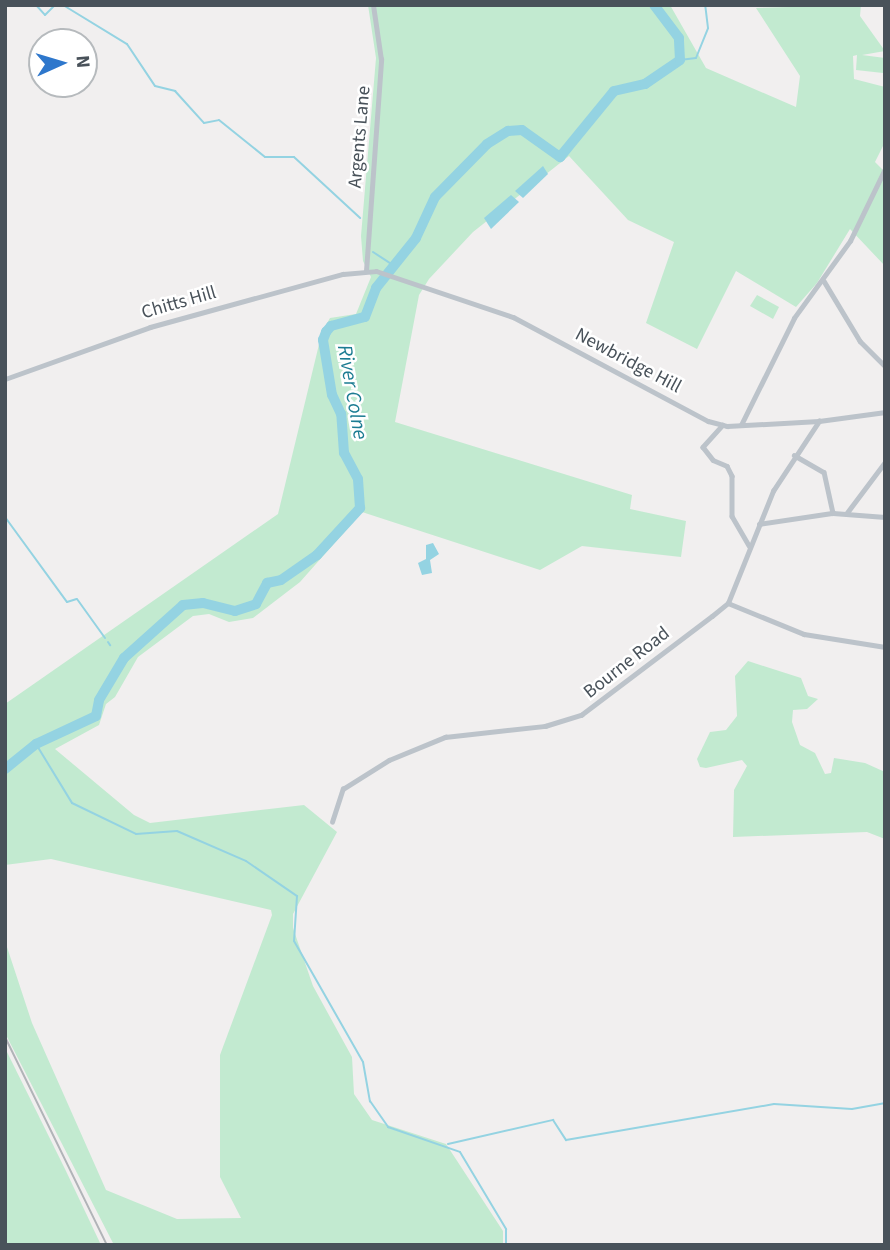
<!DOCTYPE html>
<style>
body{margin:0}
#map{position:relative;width:890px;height:1250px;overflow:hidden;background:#f1efef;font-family:"Source Sans 3",sans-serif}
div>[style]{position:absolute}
.green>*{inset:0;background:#c2ead0}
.water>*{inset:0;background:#94d3e2}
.stream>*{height:2px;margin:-1px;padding:0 1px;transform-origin:1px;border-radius:1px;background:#94d3e2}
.river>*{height:10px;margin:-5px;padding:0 5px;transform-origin:5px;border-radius:5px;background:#94d3e2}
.minor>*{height:4.5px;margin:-2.25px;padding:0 2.25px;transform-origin:2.25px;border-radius:2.25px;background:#bcc3ca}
.tertiary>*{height:5px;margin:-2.5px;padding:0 2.5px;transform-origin:2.5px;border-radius:2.5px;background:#bcc3ca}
.rail>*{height:2px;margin:-1px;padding:0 1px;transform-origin:1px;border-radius:1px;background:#b1b4b8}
span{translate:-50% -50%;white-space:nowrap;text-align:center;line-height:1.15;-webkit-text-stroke:5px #fff;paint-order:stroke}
.street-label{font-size:19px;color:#49525a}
.water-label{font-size:21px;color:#1c7c92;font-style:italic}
.frame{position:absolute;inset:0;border:7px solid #49525a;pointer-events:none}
.north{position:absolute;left:28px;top:28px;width:70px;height:70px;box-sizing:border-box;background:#fff;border:2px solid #b6babd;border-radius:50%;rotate:86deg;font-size:19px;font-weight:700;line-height:28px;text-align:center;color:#49525a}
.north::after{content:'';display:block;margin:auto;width:24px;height:32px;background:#2e77cc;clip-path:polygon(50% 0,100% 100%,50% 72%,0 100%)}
</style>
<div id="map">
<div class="green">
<i style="clip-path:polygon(368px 5px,670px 5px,706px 68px,796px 107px,800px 76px,756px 8px,861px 5px,860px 16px,885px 51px,862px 55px,885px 58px,883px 73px,856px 70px,857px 55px,853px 56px,854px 79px,885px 87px,885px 142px,875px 162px,885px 172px,885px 266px,850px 229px,817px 283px,796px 307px,736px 271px,697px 349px,646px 323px,674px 242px,628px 220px,569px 156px,473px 232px,429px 279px,419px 295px,395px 422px,632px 495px,630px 509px,686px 521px,681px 557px,582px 546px,540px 570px,362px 512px,300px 582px,253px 618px,229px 622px,209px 614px,193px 616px,138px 657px,115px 697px,106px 704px,99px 725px,55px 749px,134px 815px,150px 823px,304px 805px,337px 832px,293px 914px,293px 928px,313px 986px,352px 1057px,354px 1094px,372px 1120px,446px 1144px,503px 1231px,503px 1245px,114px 1245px,5px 1033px,5px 941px,32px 1023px,106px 1190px,177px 1219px,241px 1218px,220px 1177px,220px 1055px,272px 915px,271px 910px,51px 859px,5px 865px,5px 704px,278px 514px,322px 332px,330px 318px,356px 314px,371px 277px,363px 261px,361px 236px,376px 58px)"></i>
<i style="clip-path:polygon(757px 295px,779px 307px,773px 319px,750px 306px)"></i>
<i style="clip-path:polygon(748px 661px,801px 678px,808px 696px,818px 699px,807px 709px,793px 710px,792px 722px,800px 745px,815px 753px,825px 774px,831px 773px,834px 758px,865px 763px,885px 772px,885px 839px,867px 832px,733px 837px,734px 790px,747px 766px,742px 760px,706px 768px,700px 767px,697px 759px,710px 732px,726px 730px,737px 716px,735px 676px)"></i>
<i style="clip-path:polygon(5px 1048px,65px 1169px,101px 1245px,5px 1245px)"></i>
</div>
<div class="water">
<i style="clip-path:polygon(543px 166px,548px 174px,523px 198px,515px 191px)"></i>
<i style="clip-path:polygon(511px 195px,519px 202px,491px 229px,484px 218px)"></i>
<i style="clip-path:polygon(433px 543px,439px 554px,430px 560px,432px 573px,422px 575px,418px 563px,426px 559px,426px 545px)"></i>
</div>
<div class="stream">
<i style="left:36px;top:5px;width:13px;rotate:48deg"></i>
<i style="left:45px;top:15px;width:14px;rotate:-45deg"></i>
<i style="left:63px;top:5px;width:75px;rotate:31.4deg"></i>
<i style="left:127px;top:44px;width:50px;rotate:56.3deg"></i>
<i style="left:155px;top:86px;width:21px;rotate:14deg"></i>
<i style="left:175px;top:91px;width:43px;rotate:47.8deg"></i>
<i style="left:204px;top:123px;width:15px;rotate:-11deg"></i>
<i style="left:219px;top:120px;width:59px;rotate:38.8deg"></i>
<i style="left:265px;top:157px;width:29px"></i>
<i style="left:294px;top:157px;width:90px;rotate:42.7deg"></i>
<i style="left:680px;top:60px;width:16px;rotate:-7deg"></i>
<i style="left:696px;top:58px;width:32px;rotate:-68deg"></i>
<i style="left:708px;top:28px;width:23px;rotate:-97deg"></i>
<i style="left:373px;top:252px;width:24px;rotate:33deg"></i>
<i style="left:5px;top:517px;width:105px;rotate:53.9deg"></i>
<i style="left:67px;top:602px;width:10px;rotate:-17deg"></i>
<i style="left:77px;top:599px;width:48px;rotate:54.3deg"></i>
<i style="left:108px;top:642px;width:4px;rotate:56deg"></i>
<i style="left:36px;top:744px;width:69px;rotate:58.6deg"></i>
<i style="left:72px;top:803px;width:71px;rotate:25.8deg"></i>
<i style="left:136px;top:834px;width:41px;rotate:-4.2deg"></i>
<i style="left:177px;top:831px;width:75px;rotate:23.5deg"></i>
<i style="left:246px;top:861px;width:62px;rotate:34.5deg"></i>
<i style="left:297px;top:896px;width:45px;rotate:93.8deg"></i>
<i style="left:294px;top:941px;width:139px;rotate:60.3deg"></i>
<i style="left:363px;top:1062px;width:40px;rotate:80deg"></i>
<i style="left:370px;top:1101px;width:32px;rotate:55deg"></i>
<i style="left:388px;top:1127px;width:76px;rotate:19.1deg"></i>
<i style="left:460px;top:1152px;width:90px;rotate:59.1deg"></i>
<i style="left:506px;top:1229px;width:16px;rotate:90deg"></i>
<i style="left:448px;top:1144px;width:108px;rotate:-12.9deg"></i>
<i style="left:553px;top:1120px;width:24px;rotate:57deg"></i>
<i style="left:566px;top:1140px;width:211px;rotate:-9.8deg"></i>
<i style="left:774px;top:1104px;width:78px;rotate:3.7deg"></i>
<i style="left:852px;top:1109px;width:34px;rotate:-10deg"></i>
</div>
<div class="river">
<i style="left:5px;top:769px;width:40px;rotate:-39deg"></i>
<i style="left:36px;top:744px;width:66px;rotate:-25deg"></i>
<i style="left:96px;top:716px;width:16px;rotate:-79deg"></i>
<i style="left:99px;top:700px;width:49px;rotate:-59.2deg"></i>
<i style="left:124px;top:658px;width:79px;rotate:-41.9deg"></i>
<i style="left:183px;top:605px;width:20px;rotate:-6deg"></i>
<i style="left:203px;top:603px;width:33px;rotate:14deg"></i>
<i style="left:235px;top:611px;width:22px;rotate:-18deg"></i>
<i style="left:256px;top:604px;width:24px;rotate:-62deg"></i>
<i style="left:267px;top:583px;width:14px;rotate:-12deg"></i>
<i style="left:281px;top:580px;width:44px;rotate:-34.8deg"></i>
<i style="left:317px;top:555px;width:64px;rotate:-47.5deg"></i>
<i style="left:360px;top:508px;width:29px;rotate:-94deg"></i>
<i style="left:358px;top:479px;width:30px;rotate:-118deg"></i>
<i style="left:344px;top:453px;width:39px;rotate:-94deg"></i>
<i style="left:341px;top:414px;width:21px;rotate:-115deg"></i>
<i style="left:332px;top:395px;width:56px;rotate:-99.3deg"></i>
<i style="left:323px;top:340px;width:9px;rotate:-69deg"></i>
<i style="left:326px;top:332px;width:8px;rotate:-50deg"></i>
<i style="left:331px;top:326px;width:35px;rotate:-15deg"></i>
<i style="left:365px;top:317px;width:31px;rotate:-69deg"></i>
<i style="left:376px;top:288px;width:64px;rotate:-51.3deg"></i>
<i style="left:416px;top:238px;width:45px;rotate:-65.1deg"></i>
<i style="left:435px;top:197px;width:74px;rotate:-45.5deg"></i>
<i style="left:487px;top:144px;width:25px;rotate:-32deg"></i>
<i style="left:508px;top:131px;width:14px;rotate:-4deg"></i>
<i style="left:522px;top:130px;width:47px;rotate:35.4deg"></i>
<i style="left:560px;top:157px;width:85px;rotate:-50.7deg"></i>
<i style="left:614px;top:91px;width:32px;rotate:-13deg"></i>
<i style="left:645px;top:84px;width:42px;rotate:-34.4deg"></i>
<i style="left:680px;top:60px;width:22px;rotate:-93deg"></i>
<i style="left:679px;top:38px;width:41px;rotate:-127.1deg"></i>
</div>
<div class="minor">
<i style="left:366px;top:271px;width:212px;rotate:-85.9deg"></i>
<i style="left:381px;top:60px;width:56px;rotate:-98.3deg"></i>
<i style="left:824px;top:281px;width:70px;rotate:59deg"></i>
<i style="left:860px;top:341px;width:35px;rotate:45deg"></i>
<i style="left:723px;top:425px;width:30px;rotate:132deg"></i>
<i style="left:703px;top:447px;width:16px;rotate:52deg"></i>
<i style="left:713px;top:460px;width:15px;rotate:23deg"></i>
<i style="left:727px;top:466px;width:11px;rotate:63deg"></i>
<i style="left:732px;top:476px;width:40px;rotate:90deg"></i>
<i style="left:732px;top:516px;width:34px;rotate:60deg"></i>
<i style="left:741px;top:425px;width:119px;rotate:-63.6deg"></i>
<i style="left:794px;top:318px;width:95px;rotate:-54deg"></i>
<i style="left:850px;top:241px;width:80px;rotate:-64.1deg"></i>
<i style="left:794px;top:455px;width:34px;rotate:30deg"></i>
<i style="left:824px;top:472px;width:42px;rotate:77.6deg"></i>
<i style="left:846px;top:514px;width:65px;rotate:-53.1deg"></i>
<i style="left:759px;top:524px;width:75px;rotate:-8.5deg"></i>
<i style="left:833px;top:513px;width:52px;rotate:4.4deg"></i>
<i style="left:728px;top:603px;width:82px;rotate:22.2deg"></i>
<i style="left:804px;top:634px;width:82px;rotate:9.1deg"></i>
<i style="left:332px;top:822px;width:35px;rotate:-72deg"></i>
<i style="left:343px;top:789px;width:54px;rotate:-32.2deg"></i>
<i style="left:389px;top:760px;width:61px;rotate:-22.3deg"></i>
<i style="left:445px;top:737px;width:101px;rotate:-6.3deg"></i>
<i style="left:545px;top:726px;width:38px;rotate:-17deg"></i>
<i style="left:581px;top:715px;width:164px;rotate:-37.1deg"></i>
<i style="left:712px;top:616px;width:21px;rotate:-39deg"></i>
<i style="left:728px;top:603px;width:121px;rotate:-68.1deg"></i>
<i style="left:773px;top:491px;width:84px;rotate:-56.7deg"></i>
</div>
<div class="tertiary">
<i style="left:5px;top:379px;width:154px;rotate:-19.7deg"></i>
<i style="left:150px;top:327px;width:200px;rotate:-15.4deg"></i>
<i style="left:343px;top:274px;width:33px;rotate:-5deg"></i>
<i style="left:376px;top:271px;width:145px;rotate:18.6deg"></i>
<i style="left:513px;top:317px;width:221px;rotate:28.1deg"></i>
<i style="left:708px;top:421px;width:20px;rotate:15deg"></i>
<i style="left:727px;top:426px;width:92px;rotate:-3.1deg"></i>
<i style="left:819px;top:421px;width:67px;rotate:-7.8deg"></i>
</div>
<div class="rail">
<i style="left:5px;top:1037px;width:232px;rotate:63.9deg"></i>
</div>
<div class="street-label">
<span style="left:360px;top:137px;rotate:-85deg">Argents Lane</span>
<span style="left:179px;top:303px;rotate:-16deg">Chitts Hill</span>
<span style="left:628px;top:361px;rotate:28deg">Newbridge Hill</span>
<span style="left:627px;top:663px;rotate:-38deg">Bourne Road</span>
</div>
<div class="water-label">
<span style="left:353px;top:392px;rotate:80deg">River Colne</span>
</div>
<div class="frame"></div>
<div class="north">N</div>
</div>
